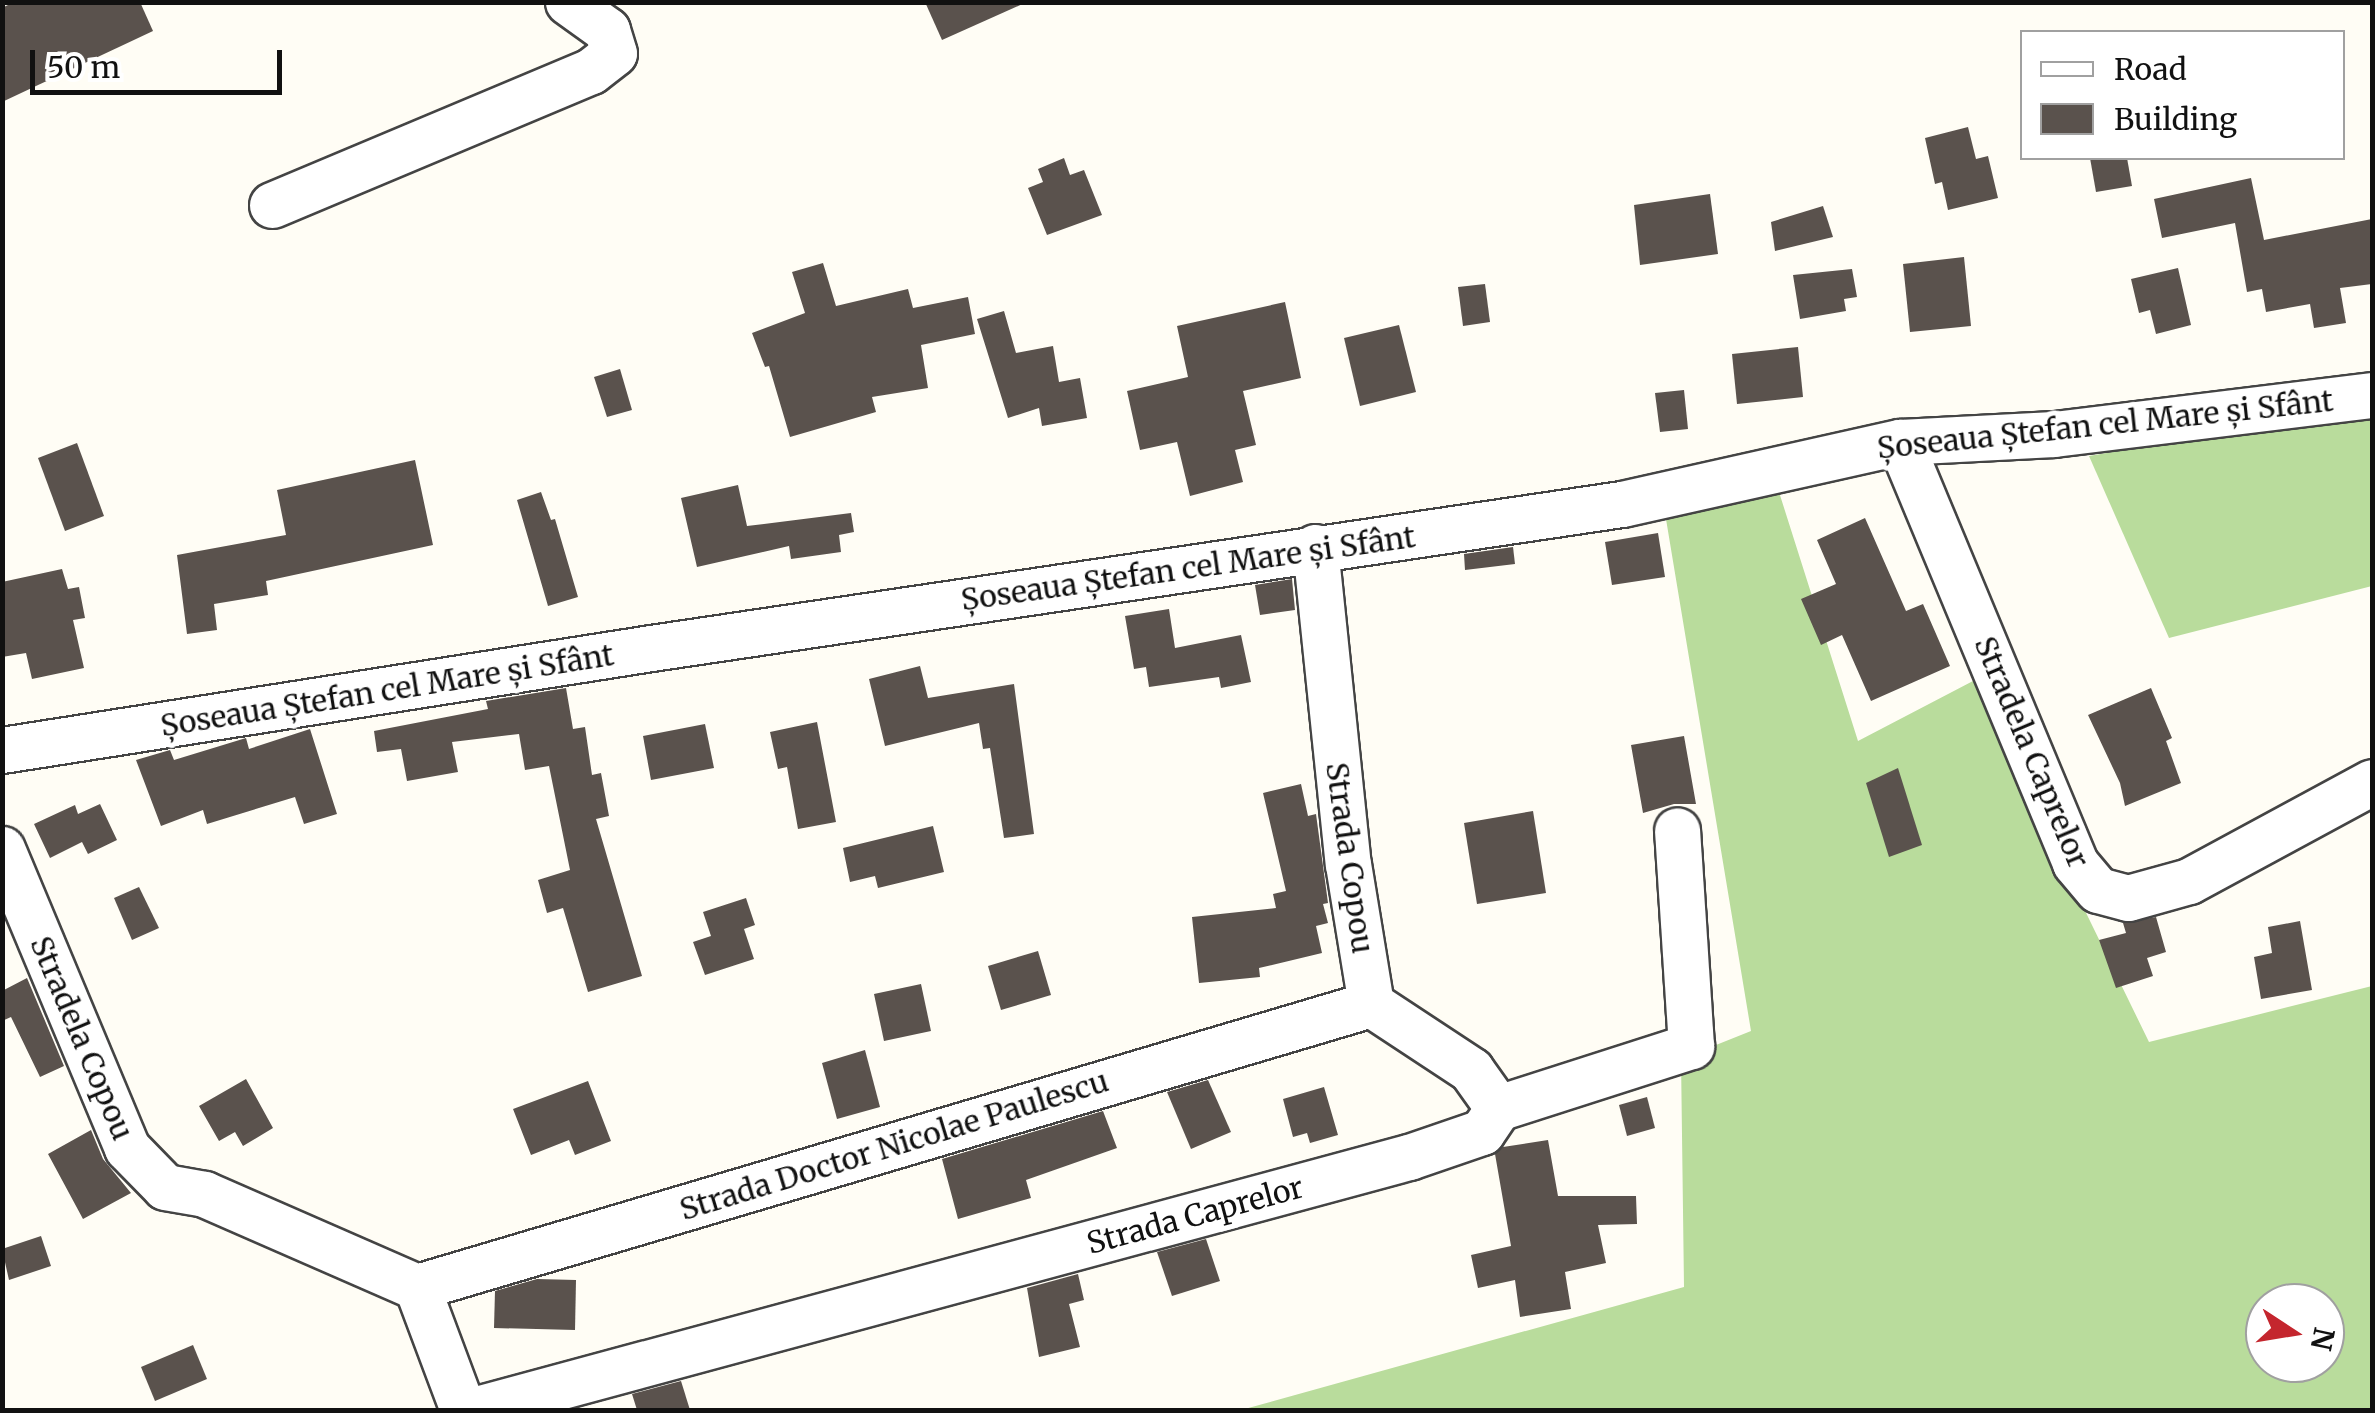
<!DOCTYPE html>
<meta charset="utf-8">
<style>
body{margin:0}
#map{position:relative;width:2375px;height:1413px;overflow:hidden;background:#fffdf5;font-family:Merriweather,serif}
div>[style]{position:absolute}
.forest>*{inset:0;background:#b9dc9c}
.building>*{inset:0;background:#5a524d}
.roads{filter:drop-shadow(2px 0 #444) drop-shadow(-2px 0 #444) drop-shadow(0 2px #444) drop-shadow(0 -2px #444)}
.minor>*{height:45px;margin:-22.5px;padding:0 22.5px;transform-origin:22.5px;border-radius:22.5px;background:#fff}
span{translate:-50% -50%;white-space:nowrap;text-align:center;line-height:1.15;-webkit-text-stroke:10px #fff;paint-order:stroke}
.street-label{font-size:30px;color:#111}
.frame{position:absolute;inset:0;border:5px solid #111;pointer-events:none}
.legend{position:absolute;left:2020px;top:30px;width:325px;height:130px;box-sizing:border-box;background:#fff;border:2px solid #a0a0a0;margin:0;padding:12px 18px;list-style:none;font-size:30px;color:#111}
.legend li{display:flex;align-items:center;gap:20px;height:50px}
.legend b{width:50px;border:2px solid #a0a0a0}
.north{position:absolute;left:2245px;top:1283px;width:100px;height:100px;box-sizing:border-box;background:#fff;border:2px solid #a0a0a0;border-radius:50%;rotate:102deg;font-size:28px;font-weight:700;line-height:40px;text-align:center;color:#111}
.north::after{content:'';display:block;margin:auto;width:35px;height:45px;background:#c4262e;clip-path:polygon(50% 0,100% 100%,50% 72%,0 100%)}
.scale{position:absolute;left:30px;top:50px;width:252px;height:45px;box-sizing:border-box;border:5px solid #111;border-top:0;padding-left:12px;font-size:30px;line-height:35px;white-space:nowrap;color:#111;-webkit-text-stroke:8px #fff;paint-order:stroke}
</style>
<div id="map">
<div class="forest">
<i style="clip-path:polygon(2372px 408px,2372px 586px,2169px 638px,2089px 456px)"></i>
<i style="clip-path:polygon(evenodd,1779px 492px,1858px 741px,1973px 681px,2149px 1042px,2372px 986px,2372px 1410px,1241px 1410px,1684px 1287px,1681px 1059px,1751px 1031px,1664px 507px,1779px 492px,2265px 1303px,2325px 1303px,2325px 1363px,2265px 1363px,2265px 1303px)"></i>
</div>
<div class="building">
<i style="clip-path:polygon(14px 2px,140px 2px,153px 31px,2px 102px,2px 8px)"></i>
<i style="clip-path:polygon(925px 2px,1027px 2px,942px 40px)"></i>
<i style="clip-path:polygon(1968px 127px,1976px 159px,1988px 156px,1998px 198px,1948px 210px,1942px 182px,1935px 184px,1925px 138px)"></i>
<i style="clip-path:polygon(1064px 158px,1070px 175px,1084px 170px,1102px 215px,1047px 235px,1028px 188px,1043px 182px,1038px 169px)"></i>
<i style="clip-path:polygon(2090px 158px,2127px 158px,2132px 186px,2096px 192px)"></i>
<i style="clip-path:polygon(2251px 178px,2264px 240px,2372px 219px,2372px 284px,2340px 288px,2346px 323px,2314px 328px,2310px 304px,2266px 312px,2262px 289px,2247px 292px,2235px 223px,2162px 238px,2154px 199px)"></i>
<i style="clip-path:polygon(1710px 194px,1718px 254px,1640px 265px,1634px 205px)"></i>
<i style="clip-path:polygon(1823px 206px,1833px 237px,1775px 251px,1771px 222px)"></i>
<i style="clip-path:polygon(1964px 257px,1971px 326px,1910px 332px,1903px 264px)"></i>
<i style="clip-path:polygon(823px 263px,836px 306px,908px 289px,913px 308px,968px 297px,975px 334px,921px 345px,928px 388px,872px 397px,876px 412px,790px 437px,769px 366px,765px 367px,752px 333px,805px 313px,792px 272px)"></i>
<i style="clip-path:polygon(2178px 268px,2191px 325px,2156px 334px,2150px 310px,2139px 313px,2131px 279px)"></i>
<i style="clip-path:polygon(1852px 269px,1857px 297px,1844px 299px,1846px 311px,1800px 319px,1793px 275px)"></i>
<i style="clip-path:polygon(1485px 284px,1490px 322px,1463px 326px,1458px 287px)"></i>
<i style="clip-path:polygon(1285px 302px,1301px 378px,1243px 391px,1256px 445px,1235px 450px,1243px 482px,1190px 496px,1177px 442px,1140px 450px,1127px 391px,1188px 377px,1177px 326px)"></i>
<i style="clip-path:polygon(1004px 311px,1016px 353px,1053px 346px,1059px 382px,1080px 378px,1087px 418px,1042px 426px,1039px 408px,1008px 418px,977px 319px)"></i>
<i style="clip-path:polygon(1399px 325px,1416px 392px,1360px 406px,1344px 338px)"></i>
<i style="clip-path:polygon(1798px 347px,1803px 397px,1737px 404px,1732px 354px)"></i>
<i style="clip-path:polygon(620px 369px,632px 410px,607px 417px,594px 377px)"></i>
<i style="clip-path:polygon(1684px 390px,1688px 429px,1660px 432px,1655px 393px)"></i>
<i style="clip-path:polygon(77px 443px,104px 516px,65px 531px,38px 458px)"></i>
<i style="clip-path:polygon(415px 460px,433px 545px,266px 581px,268px 595px,214px 604px,217px 630px,187px 634px,177px 555px,286px 535px,277px 490px)"></i>
<i style="clip-path:polygon(738px 485px,747px 526px,851px 513px,854px 532px,839px 535px,841px 552px,791px 559px,789px 546px,697px 567px,681px 498px)"></i>
<i style="clip-path:polygon(541px 492px,551px 520px,555px 519px,578px 597px,548px 606px,517px 500px)"></i>
<i style="clip-path:polygon(1865px 518px,1906px 611px,1923px 604px,1950px 666px,1871px 701px,1842px 635px,1821px 645px,1801px 599px,1836px 584px,1817px 540px)"></i>
<i style="clip-path:polygon(1658px 533px,1665px 577px,1612px 585px,1605px 542px)"></i>
<i style="clip-path:polygon(1513px 547px,1515px 564px,1465px 570px,1464px 554px)"></i>
<i style="clip-path:polygon(62px 569px,68px 589px,79px 587px,85px 618px,73px 620px,84px 668px,32px 679px,26px 653px,2px 657px,2px 582px)"></i>
<i style="clip-path:polygon(1292px 579px,1295px 610px,1260px 615px,1255px 585px)"></i>
<i style="clip-path:polygon(1169px 609px,1175px 648px,1241px 635px,1251px 682px,1221px 688px,1219px 677px,1149px 687px,1146px 667px,1134px 669px,1125px 616px)"></i>
<i style="clip-path:polygon(920px 666px,928px 698px,1014px 684px,1034px 834px,1004px 838px,990px 748px,983px 749px,979px 723px,885px 746px,869px 679px)"></i>
<i style="clip-path:polygon(566px 688px,573px 729px,585px 727px,592px 775px,601px 773px,609px 816px,596px 819px,642px 976px,588px 992px,563px 908px,547px 913px,538px 880px,570px 870px,549px 766px,525px 770px,519px 734px,452px 742px,458px 772px,407px 781px,401px 749px,377px 752px,374px 731px,488px 709px,486px 701px)"></i>
<i style="clip-path:polygon(2151px 688px,2172px 738px,2166px 741px,2181px 783px,2125px 806px,2120px 783px,2088px 715px)"></i>
<i style="clip-path:polygon(817px 722px,836px 822px,798px 829px,787px 767px,778px 769px,770px 732px)"></i>
<i style="clip-path:polygon(705px 724px,714px 768px,651px 780px,643px 736px)"></i>
<i style="clip-path:polygon(310px 729px,337px 814px,304px 824px,295px 797px,207px 824px,203px 810px,161px 826px,136px 760px,170px 750px,174px 760px,246px 738px,249px 749px)"></i>
<i style="clip-path:polygon(1684px 736px,1696px 804px,1674px 804px,1643px 813px,1631px 745px)"></i>
<i style="clip-path:polygon(1898px 768px,1922px 845px,1889px 857px,1866px 783px)"></i>
<i style="clip-path:polygon(1301px 784px,1308px 816px,1316px 814px,1328px 903px,1323px 904px,1328px 923px,1316px 926px,1322px 953px,1259px 968px,1260px 977px,1199px 983px,1192px 917px,1276px 908px,1273px 894px,1286px 891px,1263px 793px)"></i>
<i style="clip-path:polygon(100px 804px,117px 840px,88px 854px,82px 842px,50px 858px,34px 824px,75px 805px,78px 814px)"></i>
<i style="clip-path:polygon(1533px 811px,1546px 893px,1477px 904px,1464px 823px)"></i>
<i style="clip-path:polygon(933px 826px,944px 872px,878px 888px,875px 876px,850px 882px,843px 848px)"></i>
<i style="clip-path:polygon(139px 887px,159px 928px,132px 940px,114px 898px)"></i>
<i style="clip-path:polygon(746px 898px,755px 925px,744px 929px,754px 959px,705px 975px,693px 942px,711px 936px,703px 912px)"></i>
<i style="clip-path:polygon(2156px 917px,2166px 952px,2147px 958px,2153px 976px,2116px 988px,2099px 940px,2126px 933px,2123px 923px)"></i>
<i style="clip-path:polygon(2300px 921px,2312px 990px,2261px 999px,2254px 957px,2272px 953px,2268px 927px)"></i>
<i style="clip-path:polygon(1038px 951px,1051px 995px,1001px 1010px,988px 966px)"></i>
<i style="clip-path:polygon(27px 978px,64px 1066px,40px 1077px,11px 1017px,2px 1021px,2px 991px)"></i>
<i style="clip-path:polygon(921px 984px,931px 1031px,884px 1041px,874px 994px)"></i>
<i style="clip-path:polygon(865px 1050px,880px 1107px,837px 1119px,822px 1063px)"></i>
<i style="clip-path:polygon(246px 1079px,273px 1128px,243px 1146px,235px 1132px,219px 1141px,199px 1106px)"></i>
<i style="clip-path:polygon(1208px 1080px,1231px 1132px,1191px 1149px,1167px 1092px)"></i>
<i style="clip-path:polygon(588px 1081px,611px 1141px,575px 1155px,569px 1140px,531px 1155px,513px 1109px)"></i>
<i style="clip-path:polygon(1324px 1087px,1338px 1135px,1310px 1143px,1307px 1133px,1293px 1137px,1283px 1099px)"></i>
<i style="clip-path:polygon(1647px 1097px,1655px 1128px,1627px 1136px,1619px 1105px)"></i>
<i style="clip-path:polygon(1103px 1111px,1117px 1148px,1026px 1180px,1031px 1198px,958px 1219px,942px 1159px)"></i>
<i style="clip-path:polygon(91px 1130px,103px 1159px,131px 1193px,83px 1219px,48px 1154px)"></i>
<i style="clip-path:polygon(1548px 1140px,1558px 1196px,1636px 1196px,1637px 1224px,1598px 1225px,1606px 1263px,1565px 1272px,1571px 1309px,1520px 1317px,1515px 1280px,1478px 1288px,1471px 1255px,1511px 1246px,1495px 1154px,1503px 1147px)"></i>
<i style="clip-path:polygon(41px 1236px,51px 1266px,9px 1280px,2px 1249px)"></i>
<i style="clip-path:polygon(1206px 1239px,1220px 1281px,1172px 1296px,1157px 1252px)"></i>
<i style="clip-path:polygon(1078px 1274px,1084px 1300px,1069px 1304px,1080px 1347px,1039px 1357px,1027px 1288px)"></i>
<i style="clip-path:polygon(537px 1279px,576px 1280px,575px 1330px,494px 1328px,495px 1291px)"></i>
<i style="clip-path:polygon(193px 1345px,207px 1379px,155px 1401px,141px 1367px)"></i>
<i style="clip-path:polygon(681px 1381px,690px 1410px,637px 1410px,632px 1394px)"></i>
</div>
<div class="roads">
<div class="minor">
<i style="left:272px;top:205px;width:346px;rotate:-22.8deg"></i>
<i style="left:591px;top:71px;width:29px;rotate:-38deg"></i>
<i style="left:614px;top:53px;width:24px;rotate:-107deg"></i>
<i style="left:607px;top:30px;width:48px;rotate:-144.3deg"></i>
<i style="left:1900px;top:442px;width:456px;rotate:67.4deg"></i>
<i style="left:2075px;top:863px;width:35px;rotate:50deg"></i>
<i style="left:2098px;top:890px;width:31px;rotate:15deg"></i>
<i style="left:2128px;top:898px;width:63px;rotate:-15.6deg"></i>
<i style="left:2189px;top:881px;width:208px;rotate:-28.4deg"></i>
<i style="left:1315px;top:547px;width:319px;rotate:84.1deg"></i>
<i style="left:1348px;top:864px;width:142px;rotate:80.7deg"></i>
<i style="left:1371px;top:1004px;width:120px;rotate:33.4deg"></i>
<i style="left:1471px;top:1070px;width:47px;rotate:54.6deg"></i>
<i style="left:2px;top:750px;width:657px;rotate:-8.93deg"></i>
<i style="left:651px;top:648px;width:982px;rotate:-8.44deg"></i>
<i style="left:1622px;top:504px;width:285px;rotate:-12.6deg"></i>
<i style="left:1900px;top:442px;width:154px;rotate:-3deg"></i>
<i style="left:2054px;top:434px;width:320px;rotate:-7deg"></i>
<i style="left:2px;top:849px;width:324px;rotate:67.3deg"></i>
<i style="left:127px;top:1148px;width:54px;rotate:45.7deg"></i>
<i style="left:165px;top:1187px;width:40px;rotate:10deg"></i>
<i style="left:204px;top:1194px;width:232px;rotate:23.6deg"></i>
<i style="left:417px;top:1287px;width:995px;rotate:-16.52deg"></i>
<i style="left:417px;top:1287px;width:131px;rotate:69.5deg"></i>
<i style="left:473px;top:1410px;width:970px;rotate:-15.13deg"></i>
<i style="left:1409px;top:1157px;width:77px;rotate:-18.9deg"></i>
<i style="left:1482px;top:1132px;width:29px;rotate:-56deg"></i>
<i style="left:1498px;top:1108px;width:203px;rotate:-17.8deg"></i>
<i style="left:1691px;top:1046px;width:216px;rotate:-93.7deg"></i>
</div>
</div>
<div class="street-label">
<span style="left:2105px;top:424px;rotate:-6deg">Șoseaua Ștefan cel Mare și Sfânt</span>
<span style="left:1188px;top:568px;rotate:-8deg">Șoseaua Ștefan cel Mare și Sfânt</span>
<span style="left:387px;top:690px;rotate:-9deg">Șoseaua Ștefan cel Mare și Sfânt</span>
<span style="left:2032px;top:752px;rotate:67deg">Stradela Caprelor</span>
<span style="left:1350px;top:858px;rotate:82deg">Strada Copou</span>
<span style="left:82px;top:1038px;rotate:67deg">Stradela Copou</span>
<span style="left:894px;top:1145px;rotate:-17deg">Strada Doctor Nicolae Paulescu</span>
<span style="left:1195px;top:1215px;rotate:-15deg">Strada Caprelor</span>
</div>
<div class="frame"></div>
<ul class="legend">
<li><b style="height:12px;background:#fff"></b>Road</li>
<li><b style="height:28px;background:#5a524d"></b>Building</li>
</ul>
<div class="north">N</div>
<div class="scale">50 m</div>
</div>
